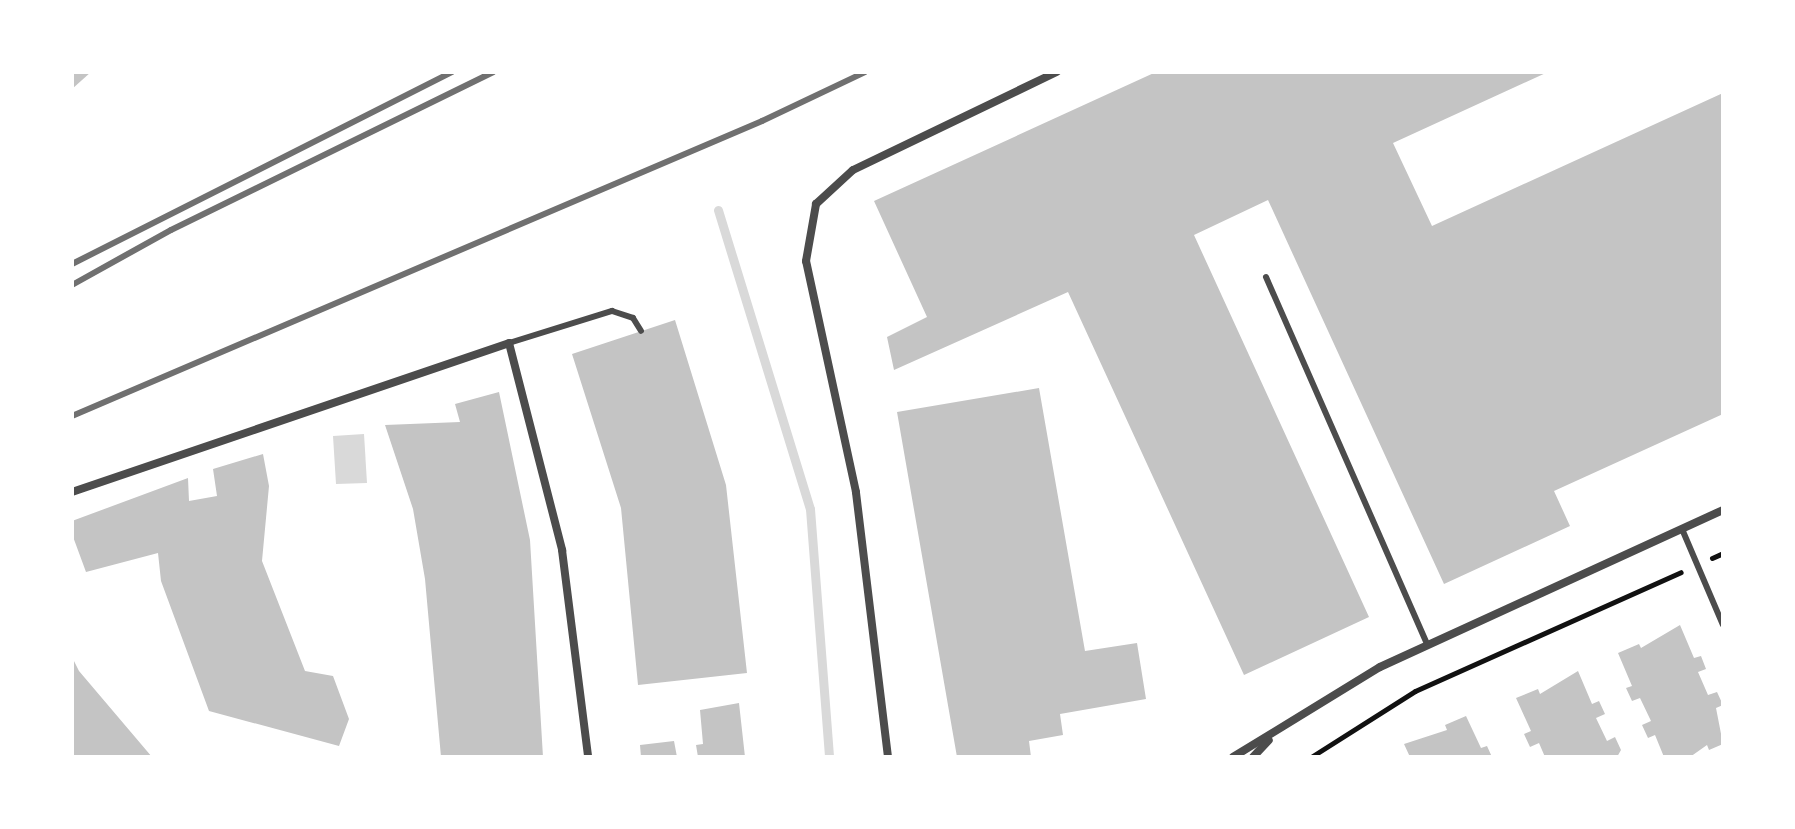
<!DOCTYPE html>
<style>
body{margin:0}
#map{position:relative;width:1795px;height:829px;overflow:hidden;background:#fff;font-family:"Varela Round",sans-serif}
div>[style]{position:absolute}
.water>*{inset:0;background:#d9d9d9}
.stream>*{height:9px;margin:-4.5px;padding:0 4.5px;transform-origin:4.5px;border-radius:4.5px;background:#d9d9d9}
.building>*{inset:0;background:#c4c4c4}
.path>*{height:5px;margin:-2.5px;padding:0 2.5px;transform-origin:2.5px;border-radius:2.5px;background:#111}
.service>*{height:6px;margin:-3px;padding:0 3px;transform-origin:3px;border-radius:3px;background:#4c4c4c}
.minor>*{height:8px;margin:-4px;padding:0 4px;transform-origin:4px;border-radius:4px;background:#4c4c4c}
.rail>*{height:6px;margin:-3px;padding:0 3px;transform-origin:3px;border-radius:3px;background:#707070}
span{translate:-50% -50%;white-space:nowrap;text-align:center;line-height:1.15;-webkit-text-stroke:8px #fff;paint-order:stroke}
.frame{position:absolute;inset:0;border:74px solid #fff;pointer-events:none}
</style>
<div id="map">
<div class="water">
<i style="clip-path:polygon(364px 434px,367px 483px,336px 484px,333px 436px)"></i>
</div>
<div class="stream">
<i style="left:718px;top:210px;width:313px;rotate:72.9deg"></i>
<i style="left:810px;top:509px;width:249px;rotate:85.6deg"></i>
</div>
<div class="building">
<i style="clip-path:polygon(72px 72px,91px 72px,72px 89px)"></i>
<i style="clip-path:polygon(1156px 72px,1548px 72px,1393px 143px,1432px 226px,1723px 93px,1723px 414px,1554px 491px,1570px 526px,1444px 584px,1268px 200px,1194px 235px,1369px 617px,1244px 675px,1068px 292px,894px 370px,887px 337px,927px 317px,874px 201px)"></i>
<i style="clip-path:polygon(675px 320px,726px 485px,747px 673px,638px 685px,621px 508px,572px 354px)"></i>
<i style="clip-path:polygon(1039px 388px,1085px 651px,1137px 643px,1146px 699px,1060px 714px,1063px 735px,1029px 741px,1031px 757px,957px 757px,897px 412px)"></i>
<i style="clip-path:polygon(499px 392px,530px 540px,543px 757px,441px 757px,425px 579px,413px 509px,385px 425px,460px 422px,455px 404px)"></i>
<i style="clip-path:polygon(263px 454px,269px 486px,262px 561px,305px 671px,333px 676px,349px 719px,339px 746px,209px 711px,161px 581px,158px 553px,86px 572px,72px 534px,72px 521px,188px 478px,189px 501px,217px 496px,213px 469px)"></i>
<i style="clip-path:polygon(1680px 625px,1694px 658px,1701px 656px,1706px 669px,1698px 672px,1708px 695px,1717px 692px,1723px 705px,1716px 708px,1723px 744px,1709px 750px,1707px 745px,1690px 757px,1664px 757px,1655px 735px,1648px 738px,1642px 725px,1651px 721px,1640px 698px,1632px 701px,1626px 688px,1632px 686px,1618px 653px,1639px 644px,1641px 648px)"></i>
<i style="clip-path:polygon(72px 657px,79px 671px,152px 757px,72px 757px)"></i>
<i style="clip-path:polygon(1578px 671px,1592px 704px,1599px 701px,1605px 714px,1596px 718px,1607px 741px,1615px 737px,1621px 750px,1617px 757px,1545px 757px,1539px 743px,1530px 747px,1524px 734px,1531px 731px,1516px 698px,1538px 689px,1540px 694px)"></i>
<i style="clip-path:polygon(739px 703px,745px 757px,698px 757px,696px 745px,703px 744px,700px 710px)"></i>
<i style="clip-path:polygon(1466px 716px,1481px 748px,1487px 746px,1492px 757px,1410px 757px,1404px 744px,1447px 730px,1445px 725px)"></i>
<i style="clip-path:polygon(674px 741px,677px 757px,641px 757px,640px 745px)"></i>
</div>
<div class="path">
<i style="left:1712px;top:558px;width:12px;rotate:-24deg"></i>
<i style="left:1311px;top:757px;width:123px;rotate:-32.4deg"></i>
<i style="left:1415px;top:691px;width:291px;rotate:-24.1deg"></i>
</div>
<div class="service">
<i style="left:1266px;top:277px;width:401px;rotate:66.3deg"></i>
<i style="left:509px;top:343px;width:108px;rotate:-17.3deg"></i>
<i style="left:612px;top:311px;width:22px;rotate:18deg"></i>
<i style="left:633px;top:318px;width:15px;rotate:58deg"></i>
<i style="left:1682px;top:529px;width:104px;rotate:66.9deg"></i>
</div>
<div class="minor">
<i style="left:72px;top:492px;width:462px;rotate:-18.8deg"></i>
<i style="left:509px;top:343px;width:214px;rotate:75.6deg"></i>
<i style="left:562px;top:550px;width:209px;rotate:82.8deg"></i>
<i style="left:888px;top:757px;width:267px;rotate:-96.9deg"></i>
<i style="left:856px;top:492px;width:236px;rotate:-102.2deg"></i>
<i style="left:806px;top:261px;width:58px;rotate:-80deg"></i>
<i style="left:816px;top:204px;width:50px;rotate:-42.6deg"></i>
<i style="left:853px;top:170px;width:226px;rotate:-25.7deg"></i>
<i style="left:1233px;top:757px;width:172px;rotate:-31.5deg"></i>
<i style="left:1380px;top:667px;width:377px;rotate:-24.6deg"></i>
<i style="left:1253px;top:757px;width:23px;rotate:-47deg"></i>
</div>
<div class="rail">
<i style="left:72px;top:264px;width:426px;rotate:-26.8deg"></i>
<i style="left:72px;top:285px;width:113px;rotate:-29.1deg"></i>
<i style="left:171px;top:230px;width:359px;rotate:-26.1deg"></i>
<i style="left:72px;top:416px;width:750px;rotate:-23.15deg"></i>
<i style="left:762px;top:121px;width:114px;rotate:-25.4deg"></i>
</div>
<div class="frame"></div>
</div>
